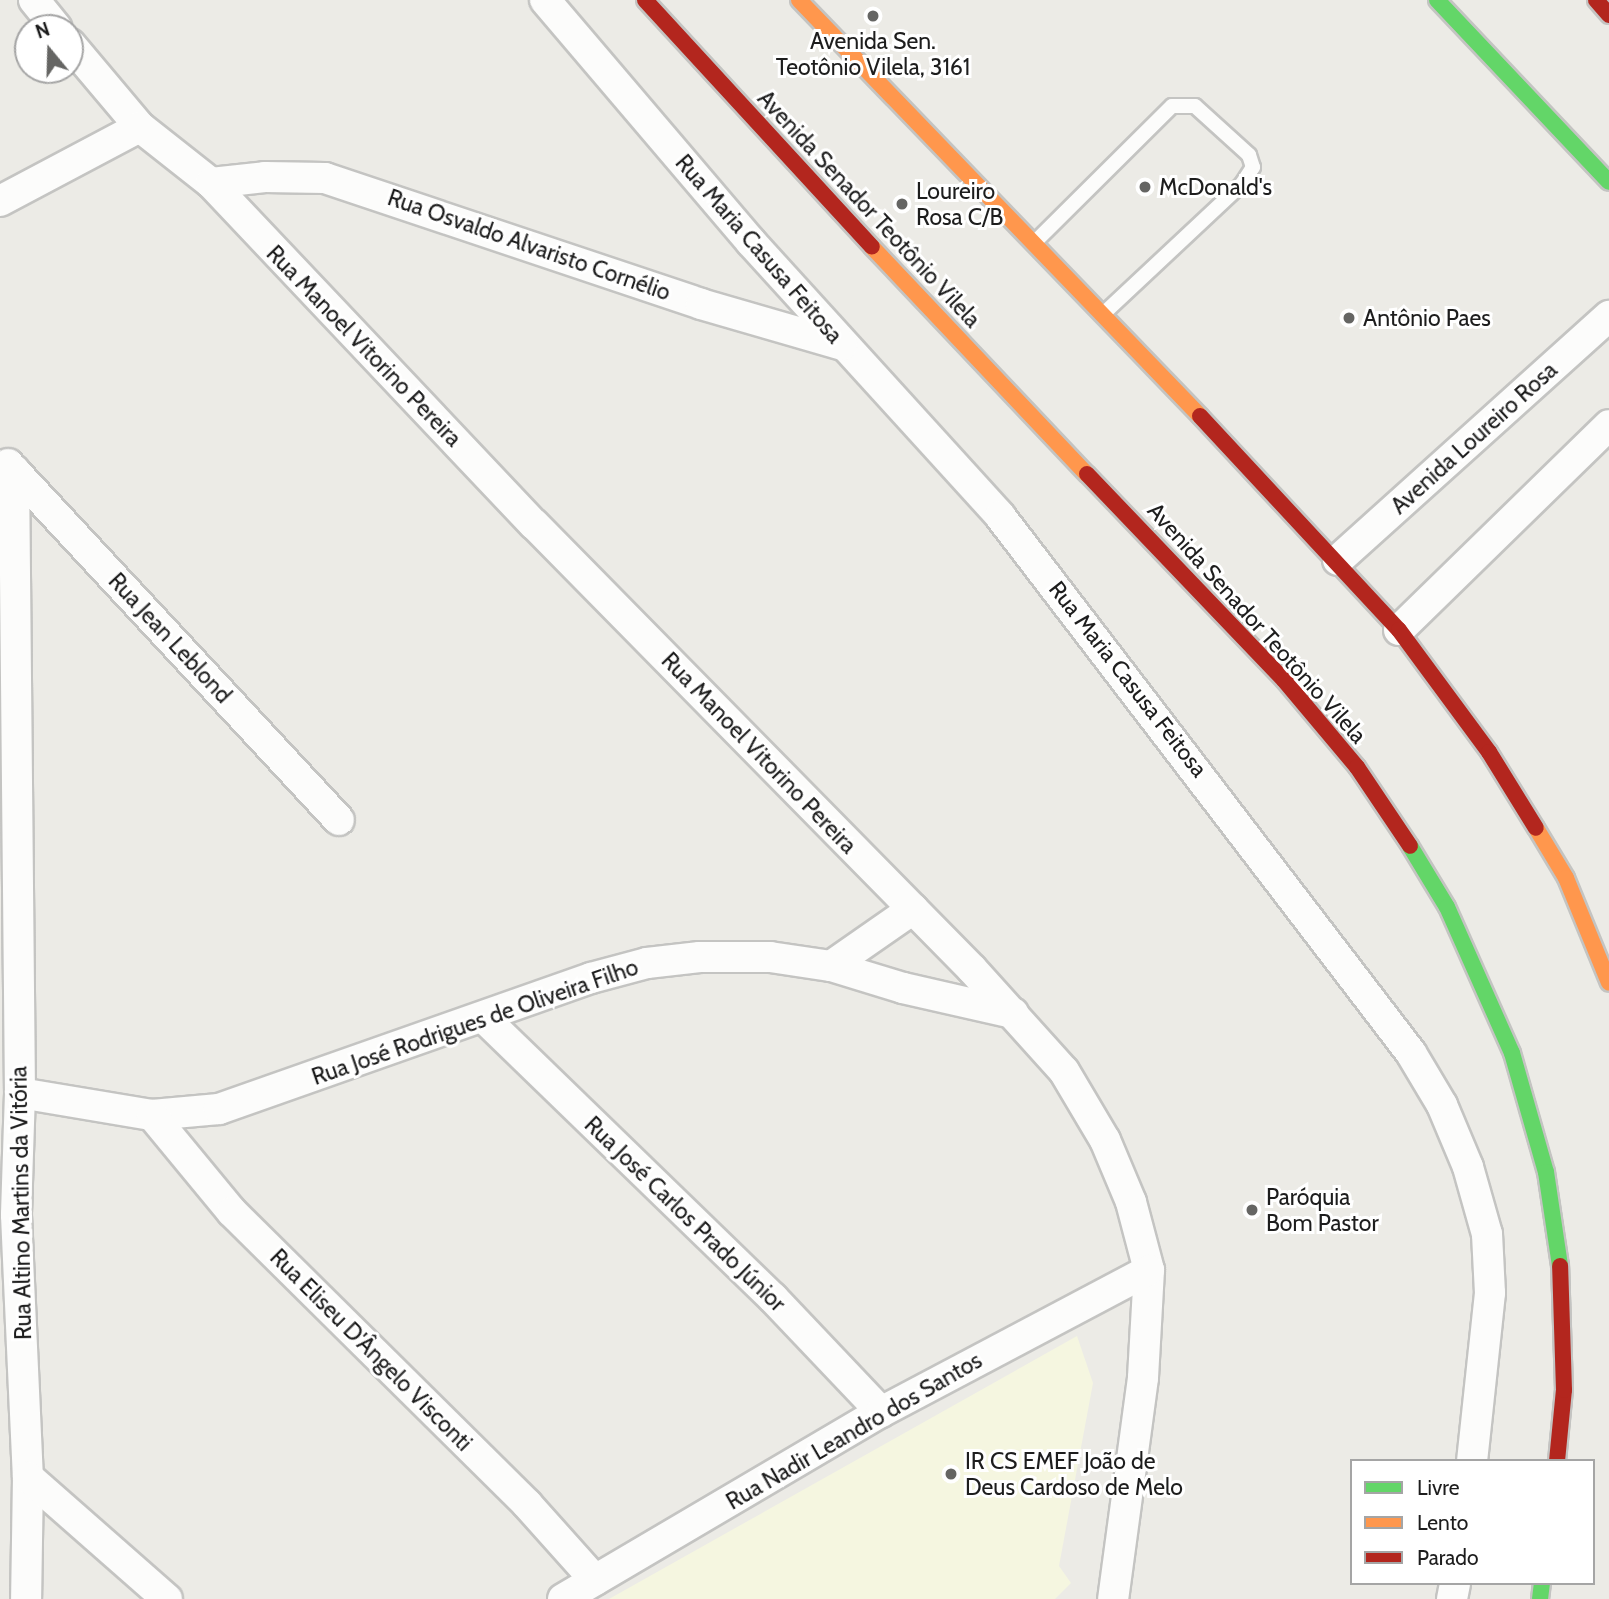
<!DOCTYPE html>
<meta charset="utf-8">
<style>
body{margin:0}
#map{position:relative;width:1609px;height:1599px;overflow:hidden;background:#ecebe6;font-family:Cabin,sans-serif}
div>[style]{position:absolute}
.education>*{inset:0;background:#f5f6e0}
.roads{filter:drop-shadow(2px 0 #c4c4c2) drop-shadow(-2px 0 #c4c4c2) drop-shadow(0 2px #c4c4c2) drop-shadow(0 -2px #c4c4c2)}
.lane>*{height:14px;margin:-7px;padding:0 7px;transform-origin:7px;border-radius:7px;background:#fcfcfb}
.street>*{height:30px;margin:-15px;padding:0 15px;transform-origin:15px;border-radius:15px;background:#fcfcfb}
.fast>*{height:16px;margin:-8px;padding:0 8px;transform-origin:8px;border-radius:8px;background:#63d668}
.slow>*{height:16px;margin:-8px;padding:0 8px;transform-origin:8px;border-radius:8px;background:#ff974d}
.jam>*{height:16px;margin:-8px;padding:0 8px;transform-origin:8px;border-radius:8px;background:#b3261e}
.dots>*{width:19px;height:19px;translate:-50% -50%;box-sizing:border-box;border:4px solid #fff;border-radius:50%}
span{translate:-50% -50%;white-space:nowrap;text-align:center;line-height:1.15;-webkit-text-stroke:6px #fff;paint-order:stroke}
.poi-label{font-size:23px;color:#1d1d1d}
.left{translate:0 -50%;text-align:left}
.street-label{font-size:23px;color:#1d1d1d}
.legend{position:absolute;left:1350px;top:1459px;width:245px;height:126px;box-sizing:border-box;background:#fff;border:2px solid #a5a5a5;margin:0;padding:9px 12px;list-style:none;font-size:21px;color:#1d1d1d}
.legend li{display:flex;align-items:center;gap:14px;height:35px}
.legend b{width:35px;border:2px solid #a5a5a5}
.north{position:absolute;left:14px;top:14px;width:70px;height:70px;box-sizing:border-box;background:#fff;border:2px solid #a5a5a5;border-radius:50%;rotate:341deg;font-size:19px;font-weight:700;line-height:28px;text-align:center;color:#1d1d1d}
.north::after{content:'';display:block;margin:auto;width:24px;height:32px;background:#656563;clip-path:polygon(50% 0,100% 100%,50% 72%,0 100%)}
</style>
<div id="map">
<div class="education">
<i style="clip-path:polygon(1077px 1336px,1093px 1383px,1059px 1566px,1071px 1583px,1055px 1599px,609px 1599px)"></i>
</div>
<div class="roads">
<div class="lane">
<i style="left:1035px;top:242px;width:193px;rotate:-44.8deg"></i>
<i style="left:1172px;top:106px;width:23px"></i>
<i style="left:1195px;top:106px;width:73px;rotate:42.2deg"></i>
<i style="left:1249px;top:155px;width:13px;rotate:72deg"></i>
<i style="left:1253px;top:167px;width:20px;rotate:123deg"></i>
<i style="left:1242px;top:184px;width:190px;rotate:136.9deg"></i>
</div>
<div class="street">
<i style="left:34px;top:0;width:36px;rotate:51deg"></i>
<i style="left:545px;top:0;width:318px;rotate:49.6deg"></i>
<i style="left:751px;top:242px;width:370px;rotate:47.7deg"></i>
<i style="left:1000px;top:516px;width:676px;rotate:52.57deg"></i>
<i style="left:1411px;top:1053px;width:61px;rotate:59.2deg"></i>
<i style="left:1442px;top:1105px;width:67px;rotate:67.2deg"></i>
<i style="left:1468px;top:1167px;width:70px;rotate:74.2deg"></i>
<i style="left:1487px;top:1234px;width:59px;rotate:87.1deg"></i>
<i style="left:1490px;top:1293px;width:169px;rotate:96.1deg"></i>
<i style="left:70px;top:44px;width:109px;rotate:49.9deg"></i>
<i style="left:140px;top:127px;width:90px;rotate:38.3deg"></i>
<i style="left:211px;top:183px;width:470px;rotate:46.6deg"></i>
<i style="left:534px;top:524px;width:624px;rotate:45.45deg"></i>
<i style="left:972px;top:969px;width:137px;rotate:48deg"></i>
<i style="left:1064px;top:1071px;width:80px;rotate:59.3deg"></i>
<i style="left:1105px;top:1140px;width:67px;rotate:67.2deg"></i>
<i style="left:1131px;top:1202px;width:70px;rotate:75.2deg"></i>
<i style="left:1149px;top:1270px;width:108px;rotate:93.2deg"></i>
<i style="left:1143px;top:1378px;width:223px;rotate:97.7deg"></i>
<i style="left:211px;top:183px;width:54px;rotate:-6.3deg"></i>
<i style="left:265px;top:177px;width:60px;rotate:1deg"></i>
<i style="left:325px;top:178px;width:397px;rotate:18.5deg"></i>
<i style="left:701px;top:304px;width:147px;rotate:16.2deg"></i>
<i style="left:0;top:201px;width:158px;rotate:-27.9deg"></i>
<i style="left:8px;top:464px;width:486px;rotate:47.1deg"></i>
<i style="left:14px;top:470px;width:623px;rotate:89.45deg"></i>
<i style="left:20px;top:1093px;width:122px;rotate:91.9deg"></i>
<i style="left:16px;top:1215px;width:262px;rotate:87.4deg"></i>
<i style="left:28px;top:1477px;width:122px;rotate:90.9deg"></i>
<i style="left:1338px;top:560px;width:365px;rotate:-42deg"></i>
<i style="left:1399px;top:630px;width:293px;rotate:-44.3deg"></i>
<i style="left:831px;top:966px;width:100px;rotate:-34.8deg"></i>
<i style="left:485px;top:1019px;width:401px;rotate:44.1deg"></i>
<i style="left:773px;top:1298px;width:157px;rotate:46.5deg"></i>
<i style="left:20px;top:1093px;width:134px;rotate:9.5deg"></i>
<i style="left:152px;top:1115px;width:67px;rotate:-5.1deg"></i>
<i style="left:219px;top:1109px;width:394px;rotate:-19.4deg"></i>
<i style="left:591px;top:978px;width:58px;rotate:-15deg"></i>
<i style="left:647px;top:963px;width:53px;rotate:-6.5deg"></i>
<i style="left:700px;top:957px;width:70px"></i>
<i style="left:770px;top:957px;width:62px;rotate:8.4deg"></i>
<i style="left:831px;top:966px;width:75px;rotate:17deg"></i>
<i style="left:903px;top:988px;width:113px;rotate:12.8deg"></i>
<i style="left:152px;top:1115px;width:126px;rotate:50.5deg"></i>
<i style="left:232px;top:1212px;width:415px;rotate:44.7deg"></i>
<i style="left:527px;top:1504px;width:102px;rotate:48.2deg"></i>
<i style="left:28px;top:1477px;width:185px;rotate:41.3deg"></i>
<i style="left:563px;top:1599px;width:369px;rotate:-30.5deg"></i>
<i style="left:881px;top:1412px;width:303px;rotate:-27.9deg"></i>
<i style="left:1452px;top:1599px;width:16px;rotate:-79deg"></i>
</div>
<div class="fast">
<i style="left:1437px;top:0;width:250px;rotate:46.6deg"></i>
<i style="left:1410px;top:846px;width:71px;rotate:58.8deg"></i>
<i style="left:1447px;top:907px;width:160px;rotate:66deg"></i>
<i style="left:1512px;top:1053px;width:124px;rotate:74.1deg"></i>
<i style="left:1546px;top:1172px;width:95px;rotate:81.5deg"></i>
<i style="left:1540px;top:1599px;width:16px;rotate:-83deg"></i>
</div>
<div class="slow">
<i style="left:799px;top:0;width:578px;rotate:46.05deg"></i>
<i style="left:872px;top:247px;width:313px;rotate:46.6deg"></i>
<i style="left:1536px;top:828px;width:58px;rotate:59deg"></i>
<i style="left:1566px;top:878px;width:113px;rotate:67.7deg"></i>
</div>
<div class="jam">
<i style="left:645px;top:0;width:335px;rotate:47.4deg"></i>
<i style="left:1596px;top:0;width:20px;rotate:49deg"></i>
<i style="left:1200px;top:416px;width:292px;rotate:47.1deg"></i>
<i style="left:1399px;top:630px;width:152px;rotate:53.6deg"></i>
<i style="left:1489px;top:752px;width:89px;rotate:58.3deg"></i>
<i style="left:1087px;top:474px;width:285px;rotate:46.3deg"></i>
<i style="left:1284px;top:680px;width:114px;rotate:50deg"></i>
<i style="left:1357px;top:767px;width:95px;rotate:56.1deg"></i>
<i style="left:1557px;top:1461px;width:71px;rotate:-84.4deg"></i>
<i style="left:1564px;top:1390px;width:124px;rotate:-91.8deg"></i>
</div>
</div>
<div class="dots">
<i style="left:873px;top:16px;background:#656563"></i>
<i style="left:1145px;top:187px;background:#656563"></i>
<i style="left:902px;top:204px;background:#656563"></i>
<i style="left:1349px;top:318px;background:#656563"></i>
<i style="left:1252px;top:1210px;background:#656563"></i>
<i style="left:951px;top:1474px;background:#656563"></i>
</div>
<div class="poi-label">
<span style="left:873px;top:54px">Avenida Sen.<br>Teotônio Vilela, 3161</span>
<span class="left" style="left:1159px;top:187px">McDonald's</span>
<span class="left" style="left:916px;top:204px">Loureiro<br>Rosa C/B</span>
<span class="left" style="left:1363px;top:318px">Antônio Paes</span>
<span class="left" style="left:1266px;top:1210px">Paróquia<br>Bom Pastor</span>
<span class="left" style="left:965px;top:1474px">IR CS EMEF João de<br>Deus Cardoso de Melo</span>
</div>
<div class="street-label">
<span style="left:869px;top:209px;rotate:47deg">Avenida Senador Teotônio Vilela</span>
<span style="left:529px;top:245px;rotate:19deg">Rua Osvaldo Alvaristo Cornélio</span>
<span style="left:759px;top:249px;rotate:49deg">Rua Maria Casusa Feitosa</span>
<span style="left:364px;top:346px;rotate:46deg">Rua Manoel Vitorino Pereira</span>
<span style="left:1474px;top:438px;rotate:-42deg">Avenida Loureiro Rosa</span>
<span style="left:1257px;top:623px;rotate:48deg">Avenida Senador Teotônio Vilela</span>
<span style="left:170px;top:638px;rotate:47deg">Rua Jean Leblond</span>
<span style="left:1128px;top:679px;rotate:52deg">Rua Maria Casusa Feitosa</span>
<span style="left:759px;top:753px;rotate:46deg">Rua Manoel Vitorino Pereira</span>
<span style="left:475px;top:1022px;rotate:-19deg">Rua José Rodrigues de Oliveira Filho</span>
<span style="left:21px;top:1203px;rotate:-91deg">Rua Altino Martins da Vitória</span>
<span style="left:685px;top:1214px;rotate:44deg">Rua José Carlos Prado Júnior</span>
<span style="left:371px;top:1350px;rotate:45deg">Rua Eliseu D'Ângelo Visconti</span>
<span style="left:854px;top:1431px;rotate:-30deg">Rua Nadir Leandro dos Santos</span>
</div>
<ul class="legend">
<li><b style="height:9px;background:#63d668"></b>Livre</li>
<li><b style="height:9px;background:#ff974d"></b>Lento</li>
<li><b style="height:9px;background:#b3261e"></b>Parado</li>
</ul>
<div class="north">N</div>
</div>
